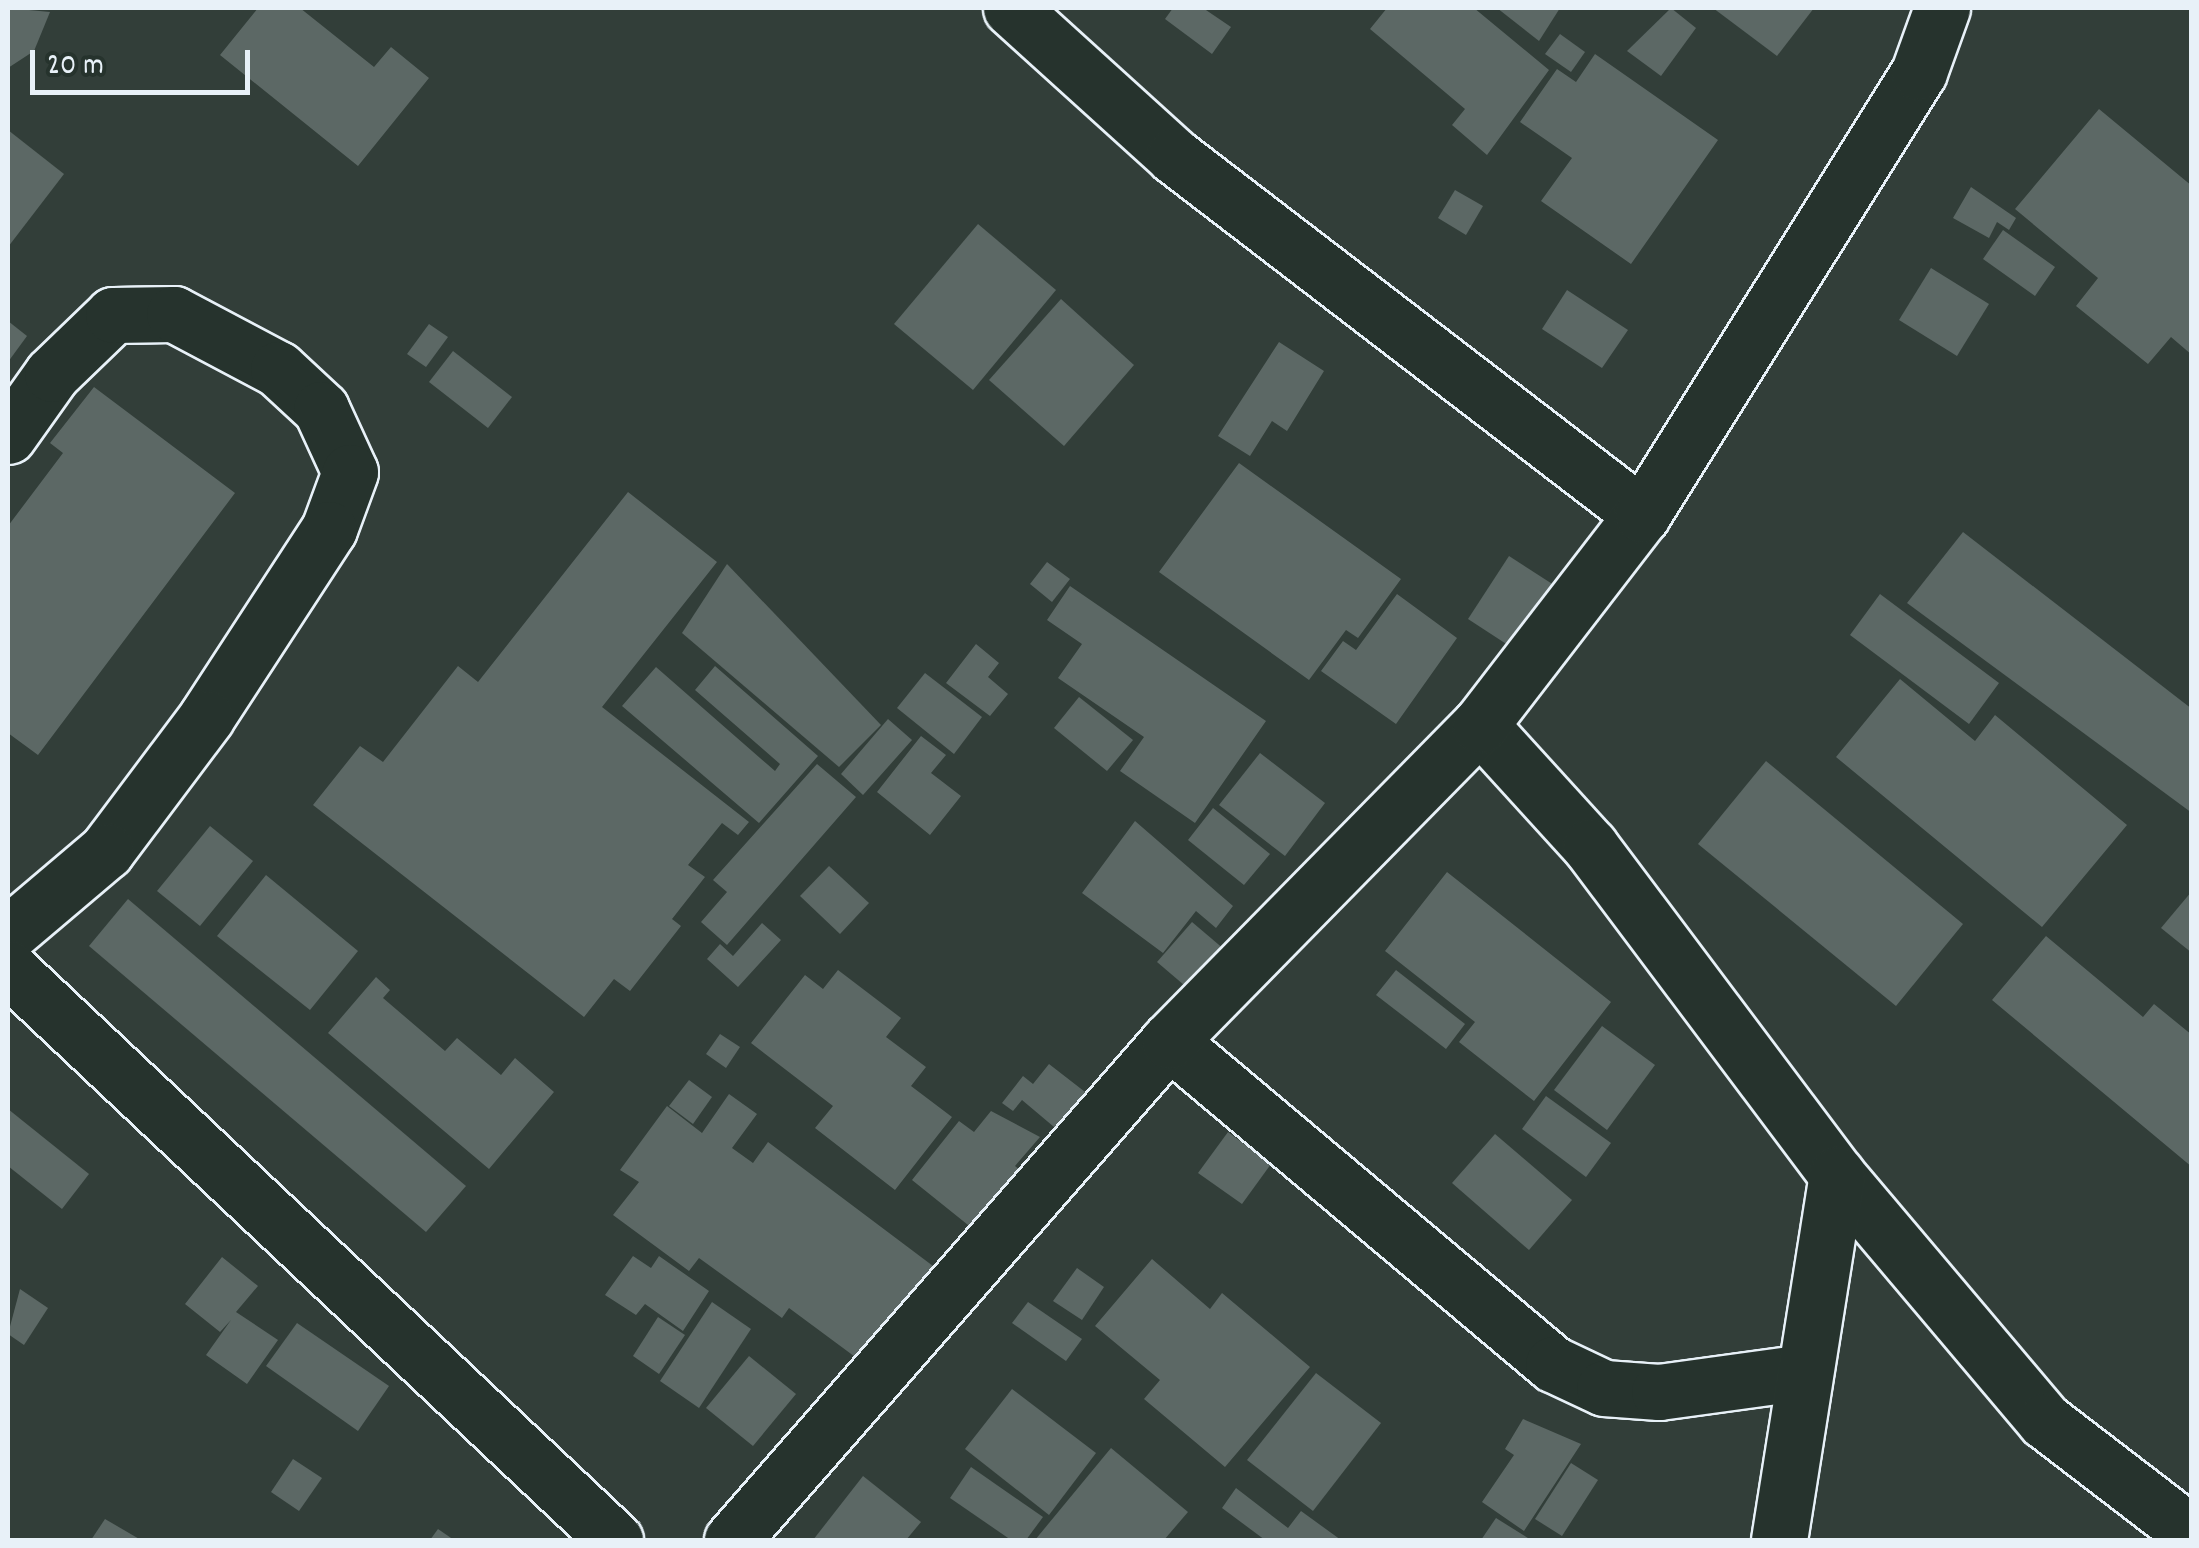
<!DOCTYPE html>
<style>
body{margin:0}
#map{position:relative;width:2199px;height:1548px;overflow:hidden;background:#323e39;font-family:Dekko,sans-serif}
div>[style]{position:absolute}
.building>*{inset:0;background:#5c6865}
.roads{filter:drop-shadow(2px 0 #e8f1f8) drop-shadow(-2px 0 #e8f1f8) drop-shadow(0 2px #e8f1f8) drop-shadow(0 -2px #e8f1f8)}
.minor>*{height:55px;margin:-27.5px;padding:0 27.5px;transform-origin:27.5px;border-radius:27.5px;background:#26332d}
span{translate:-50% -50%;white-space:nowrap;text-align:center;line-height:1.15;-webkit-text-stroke:8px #26332d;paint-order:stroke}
.frame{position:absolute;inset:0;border:10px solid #e8f1f8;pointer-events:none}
.scale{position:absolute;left:30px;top:50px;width:220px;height:45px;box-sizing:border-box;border:5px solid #e8f1f8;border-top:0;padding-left:12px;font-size:30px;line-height:35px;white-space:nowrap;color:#e8f1f8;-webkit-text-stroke:8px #26332d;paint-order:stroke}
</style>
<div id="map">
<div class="building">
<i style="clip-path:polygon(8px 8px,50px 12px,34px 51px,8px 68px)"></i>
<i style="clip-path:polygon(258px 8px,300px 8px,374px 67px,391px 47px,429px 78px,358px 166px,220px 55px)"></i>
<i style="clip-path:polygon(1173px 8px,1203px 8px,1231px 27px,1212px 54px,1165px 19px)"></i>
<i style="clip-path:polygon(1387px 8px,1474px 8px,1549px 70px,1487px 155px,1452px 125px,1465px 109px,1370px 29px)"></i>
<i style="clip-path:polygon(1497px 8px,1560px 8px,1539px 41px)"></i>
<i style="clip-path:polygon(1671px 8px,1696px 28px,1661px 76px,1627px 51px)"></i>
<i style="clip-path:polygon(1713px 8px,1814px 8px,1777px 56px)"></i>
<i style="clip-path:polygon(1560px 34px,1585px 52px,1571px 72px,1545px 54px)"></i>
<i style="clip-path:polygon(1595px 54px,1718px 140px,1631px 264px,1541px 201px,1572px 158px,1520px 122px,1557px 69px,1576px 82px)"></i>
<i style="clip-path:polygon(2099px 109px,2192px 186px,2192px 355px,2171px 337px,2148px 364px,2076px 306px,2098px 278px,2015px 209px)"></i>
<i style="clip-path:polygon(8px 130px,64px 174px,8px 247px)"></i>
<i style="clip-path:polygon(1971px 187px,2016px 218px,2009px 230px,1997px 222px,1989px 238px,1953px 218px)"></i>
<i style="clip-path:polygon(1455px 190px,1483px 206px,1466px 235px,1438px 218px)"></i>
<i style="clip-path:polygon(978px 224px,1056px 290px,973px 390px,894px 324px)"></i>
<i style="clip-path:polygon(2003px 230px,2055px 267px,2035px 296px,1983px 259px)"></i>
<i style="clip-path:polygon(1931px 268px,1989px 304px,1957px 356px,1899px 320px)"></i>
<i style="clip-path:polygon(1567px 290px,1628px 330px,1602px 368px,1542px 329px)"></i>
<i style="clip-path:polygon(1061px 299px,1134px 365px,1064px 446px,989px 380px)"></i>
<i style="clip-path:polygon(8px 321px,27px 336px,8px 362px)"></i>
<i style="clip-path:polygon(429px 324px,448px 337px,426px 367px,407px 354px)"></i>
<i style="clip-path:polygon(1279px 342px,1324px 371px,1287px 431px,1272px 421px,1250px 456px,1218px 436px)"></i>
<i style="clip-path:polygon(453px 351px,512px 397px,488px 428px,429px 382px)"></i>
<i style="clip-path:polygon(94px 387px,235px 493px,38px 755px,8px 733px,8px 526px,63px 453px,50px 443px)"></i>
<i style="clip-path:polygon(1239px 463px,1401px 579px,1358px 638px,1346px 630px,1309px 680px,1159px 572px)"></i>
<i style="clip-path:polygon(628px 492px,717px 562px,602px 707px,749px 822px,738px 835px,722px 823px,688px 865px,705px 877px,672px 919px,681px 926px,630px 991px,614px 979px,584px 1017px,313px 805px,360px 746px,383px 762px,458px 666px,478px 682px)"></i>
<i style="clip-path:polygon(1963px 532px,2192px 709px,2192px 813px,1907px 603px)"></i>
<i style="clip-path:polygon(1509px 556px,1557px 587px,1517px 651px,1468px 619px)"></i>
<i style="clip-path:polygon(1047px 562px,1070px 579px,1052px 602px,1030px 584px)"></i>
<i style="clip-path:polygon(727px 564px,881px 725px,839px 767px,682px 633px)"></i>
<i style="clip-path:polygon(1070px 586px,1266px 721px,1195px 823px,1120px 771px,1144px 737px,1058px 678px,1082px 644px,1047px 620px)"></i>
<i style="clip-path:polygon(1397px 594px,1457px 638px,1396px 724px,1321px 671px,1343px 641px,1356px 650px)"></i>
<i style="clip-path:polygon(1880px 594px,1999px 683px,1969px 724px,1850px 635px)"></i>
<i style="clip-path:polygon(976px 644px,999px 663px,988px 677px,1008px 694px,990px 716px,946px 683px)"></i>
<i style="clip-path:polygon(715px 666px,818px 756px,759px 823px,622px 706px,656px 667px,775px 771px,780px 764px,695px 690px)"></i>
<i style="clip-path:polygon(925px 673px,982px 717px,954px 754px,897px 708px)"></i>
<i style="clip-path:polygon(1900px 679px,1975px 741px,1995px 715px,2127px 825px,2042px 927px,1836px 757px)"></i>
<i style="clip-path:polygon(1079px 697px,1133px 740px,1107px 771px,1054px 728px)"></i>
<i style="clip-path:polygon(888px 719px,912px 740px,863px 795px,841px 774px)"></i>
<i style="clip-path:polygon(921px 736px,946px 755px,931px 773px,961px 796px,930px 835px,877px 792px)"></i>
<i style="clip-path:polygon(1260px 753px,1325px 803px,1285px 856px,1219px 805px)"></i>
<i style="clip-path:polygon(1766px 761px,1963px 924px,1896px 1006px,1698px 844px)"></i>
<i style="clip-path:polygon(817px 764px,856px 797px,727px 945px,701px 922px,727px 892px,713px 880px)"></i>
<i style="clip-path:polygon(1213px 808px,1270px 854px,1244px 885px,1188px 840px)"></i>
<i style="clip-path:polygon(1135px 821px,1233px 906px,1216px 928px,1196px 911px,1163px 953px,1082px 893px)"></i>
<i style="clip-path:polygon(210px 826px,253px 861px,200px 926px,157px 891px)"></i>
<i style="clip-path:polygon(829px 866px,869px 903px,840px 934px,800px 896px)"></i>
<i style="clip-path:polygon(1447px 872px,1611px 1002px,1534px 1101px,1459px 1042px,1475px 1022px,1385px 951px)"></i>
<i style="clip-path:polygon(266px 875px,358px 951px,310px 1010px,217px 936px)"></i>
<i style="clip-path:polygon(2192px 891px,2192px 953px,2161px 928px)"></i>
<i style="clip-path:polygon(128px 899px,466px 1186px,426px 1232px,89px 946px)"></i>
<i style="clip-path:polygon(1192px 922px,1225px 950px,1191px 991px,1157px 962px)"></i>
<i style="clip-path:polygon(762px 923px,781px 940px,738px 987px,707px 959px,720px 944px,733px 956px)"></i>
<i style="clip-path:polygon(2046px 936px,2143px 1017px,2154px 1004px,2192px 1035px,2192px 1167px,1992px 1000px)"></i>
<i style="clip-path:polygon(838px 970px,901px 1018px,886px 1037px,926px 1067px,911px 1086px,952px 1117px,895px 1190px,815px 1128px,833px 1106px,751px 1043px,805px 975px,823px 989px)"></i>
<i style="clip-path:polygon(1396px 970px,1465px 1024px,1446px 1049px,1376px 995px)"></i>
<i style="clip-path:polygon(376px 977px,390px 990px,383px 998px,445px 1051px,457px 1038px,501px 1075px,515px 1058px,554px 1092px,489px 1169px,328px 1033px)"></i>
<i style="clip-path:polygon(1602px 1026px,1655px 1065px,1607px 1130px,1554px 1090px)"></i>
<i style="clip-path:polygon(720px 1034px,740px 1047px,726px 1068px,706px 1054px)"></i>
<i style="clip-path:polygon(1049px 1064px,1089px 1095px,1060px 1132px,1022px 1100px,1013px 1111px,1002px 1103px,1023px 1076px,1033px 1084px)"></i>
<i style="clip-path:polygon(689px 1080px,712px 1097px,693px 1124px,669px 1106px)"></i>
<i style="clip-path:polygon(729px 1094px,757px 1114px,732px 1148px,753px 1163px,768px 1142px,937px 1269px,866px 1365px,789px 1308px,782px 1318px,699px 1258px,689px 1271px,613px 1215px,639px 1182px,620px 1170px,667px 1106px,702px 1133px)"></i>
<i style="clip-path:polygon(1546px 1096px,1611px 1143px,1586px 1177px,1522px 1129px)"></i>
<i style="clip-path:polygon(8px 1109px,89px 1174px,62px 1209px,8px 1166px)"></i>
<i style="clip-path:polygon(991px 1111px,1040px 1137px,1015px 1166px,1025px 1174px,978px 1233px,912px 1180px,959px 1121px,974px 1132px)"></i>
<i style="clip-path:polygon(1228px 1132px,1271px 1164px,1242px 1204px,1198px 1173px)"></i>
<i style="clip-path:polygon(1495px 1134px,1572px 1200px,1529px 1250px,1452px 1183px)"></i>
<i style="clip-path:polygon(633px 1256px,651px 1268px,659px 1256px,709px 1291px,683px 1331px,645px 1304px,636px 1315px,605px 1295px)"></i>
<i style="clip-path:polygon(222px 1257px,258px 1286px,236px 1312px,278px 1340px,247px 1384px,206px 1355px,231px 1320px,220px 1332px,185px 1304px)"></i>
<i style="clip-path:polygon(1152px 1259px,1210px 1309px,1222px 1293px,1310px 1367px,1225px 1467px,1144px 1399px,1160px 1380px,1095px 1326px)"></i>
<i style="clip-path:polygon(1077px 1268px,1104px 1287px,1082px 1320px,1053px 1301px)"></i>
<i style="clip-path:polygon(20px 1289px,48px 1308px,24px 1345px,8px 1334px)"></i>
<i style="clip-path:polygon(712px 1302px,751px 1329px,699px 1408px,660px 1381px)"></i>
<i style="clip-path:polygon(1028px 1302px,1082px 1339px,1066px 1361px,1012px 1323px)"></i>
<i style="clip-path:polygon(658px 1317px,685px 1335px,659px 1374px,633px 1356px)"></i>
<i style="clip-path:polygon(297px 1323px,389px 1386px,358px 1431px,266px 1366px)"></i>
<i style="clip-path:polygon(749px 1356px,796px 1394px,753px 1446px,706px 1408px)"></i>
<i style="clip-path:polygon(1316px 1373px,1381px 1423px,1313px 1511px,1247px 1460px)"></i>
<i style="clip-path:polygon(1012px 1389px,1096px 1453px,1049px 1515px,965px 1449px)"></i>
<i style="clip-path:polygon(1523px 1419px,1581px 1444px,1524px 1531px,1482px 1502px,1514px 1455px,1505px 1449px)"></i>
<i style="clip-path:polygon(1111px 1448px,1188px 1512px,1164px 1540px,1035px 1540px)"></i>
<i style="clip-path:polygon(293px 1459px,322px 1478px,299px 1511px,271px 1492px)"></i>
<i style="clip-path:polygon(1571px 1463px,1598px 1480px,1562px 1536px,1535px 1519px)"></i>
<i style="clip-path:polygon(971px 1467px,1043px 1517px,1026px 1540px,1011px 1540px,950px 1498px)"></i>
<i style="clip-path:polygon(863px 1476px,921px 1522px,906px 1540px,813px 1540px)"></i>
<i style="clip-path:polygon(1236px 1488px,1288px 1528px,1301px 1511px,1341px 1540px,1265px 1540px,1222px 1508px)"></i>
<i style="clip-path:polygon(1496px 1518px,1531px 1540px,1481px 1540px)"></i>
<i style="clip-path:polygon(105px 1519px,141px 1540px,91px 1540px)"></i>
<i style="clip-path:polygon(438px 1529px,454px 1540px,430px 1540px)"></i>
</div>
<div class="roads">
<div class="minor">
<i style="left:1011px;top:8px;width:220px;rotate:42.2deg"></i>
<i style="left:1174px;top:156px;width:590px;rotate:37.49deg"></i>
<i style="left:8px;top:436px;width:76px;rotate:-54.6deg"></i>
<i style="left:52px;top:374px;width:85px;rotate:-44deg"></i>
<i style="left:113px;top:315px;width:61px;rotate:-0.9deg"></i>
<i style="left:174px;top:314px;width:118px;rotate:27.9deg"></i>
<i style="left:278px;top:369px;width:59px;rotate:42.9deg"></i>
<i style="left:321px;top:409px;width:69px;rotate:65.3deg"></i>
<i style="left:350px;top:472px;width:61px;rotate:110.2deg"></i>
<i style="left:329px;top:529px;width:225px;rotate:123.1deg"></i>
<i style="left:206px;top:718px;width:166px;rotate:126.9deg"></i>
<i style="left:106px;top:851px;width:128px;rotate:139.7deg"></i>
<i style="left:1480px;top:725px;width:164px;rotate:47.7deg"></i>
<i style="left:1590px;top:846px;width:411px;rotate:53.1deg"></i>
<i style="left:1837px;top:1175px;width:322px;rotate:49.8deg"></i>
<i style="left:2045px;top:1421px;width:185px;rotate:37.5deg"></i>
<i style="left:8px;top:968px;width:834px;rotate:43.3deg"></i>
<i style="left:1169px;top:1041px;width:502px;rotate:40.07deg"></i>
<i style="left:1553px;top:1364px;width:56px;rotate:25.2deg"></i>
<i style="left:1604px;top:1388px;width:55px;rotate:4.2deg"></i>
<i style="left:1659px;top:1392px;width:147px;rotate:-7.8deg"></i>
<i style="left:732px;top:1540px;width:663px;rotate:-48.79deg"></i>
<i style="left:1169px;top:1041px;width:443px;rotate:-45.5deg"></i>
<i style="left:1480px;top:725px;width:265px;rotate:-52.4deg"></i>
<i style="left:1642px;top:515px;width:522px;rotate:-57.98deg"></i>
<i style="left:1919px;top:72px;width:68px;rotate:-70.2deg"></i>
<i style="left:1779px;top:1540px;width:370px;rotate:-81deg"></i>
</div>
</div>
<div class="frame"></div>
<div class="scale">20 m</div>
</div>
